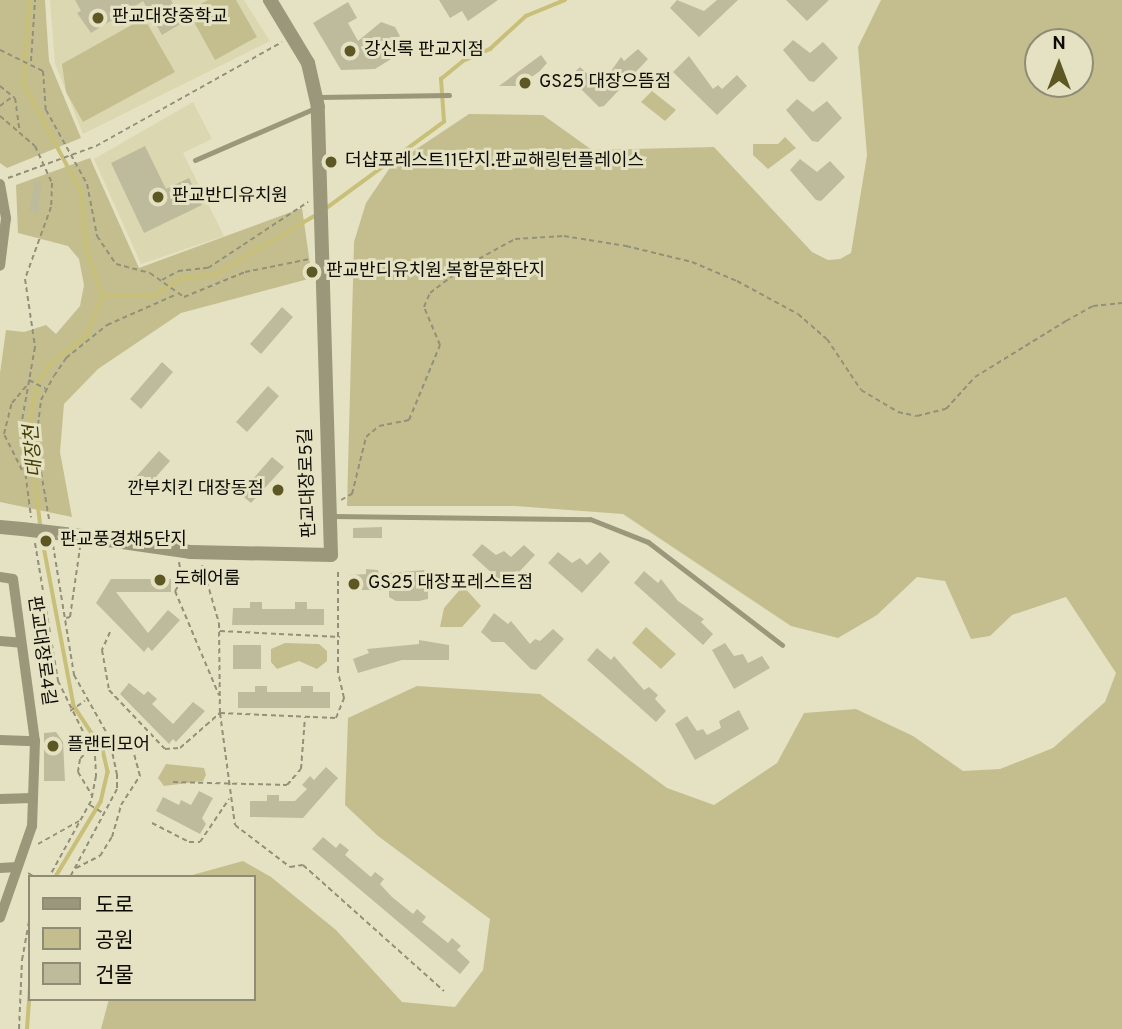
<!DOCTYPE html>
<meta charset="utf-8">
<style>
body{margin:0}
#map{position:relative;width:1122px;height:1029px;overflow:hidden;background:#e5e2c3;font-family:Overpass,"Noto Sans KR",sans-serif}
div>[style]{position:absolute}
.built>*{inset:0;background:#dbd7b0}
.green>*{inset:0;background:#c4be8e}
.stream>*{height:3.5px;margin:-1.75px;padding:0 1.75px;transform-origin:1.75px;border-radius:1.75px;background:#c8bf79}
.building>*{inset:0;background:#bebb9d}
.path>*{height:2px;margin-top:-1px;transform-origin:0;background:repeating-linear-gradient(90deg,#93907a 0 5px,transparent 0 8.5px)}
.service>*{height:5px;margin:-2.5px;padding:0 2.5px;transform-origin:2.5px;border-radius:2.5px;background:#9a977a}
.minor>*{height:10px;margin:-5px;padding:0 5px;transform-origin:5px;border-radius:5px;background:#9a977a}
.tertiary>*{height:14px;margin:-7px;padding:0 7px;transform-origin:7px;border-radius:7px;background:#9a977a}
.tertiary-bridge>*{height:14px;margin:-7px;padding:0 7px;transform-origin:7px;border-radius:7px;background:#9a977a}
.dots>*{width:19px;height:19px;translate:-50% -50%;box-sizing:border-box;border:4px solid #e5e2c3;border-radius:50%}
span{translate:-50% -50%;white-space:nowrap;text-align:center;line-height:1.15;-webkit-text-stroke:6px #e5e2c3;paint-order:stroke}
.poi-label{font-size:18px;color:#0d0c03}
.left{translate:0 -50%;text-align:left}
.right{translate:-100% -50%;text-align:right}
.street-label{font-size:18px;color:#0d0c03}
.water-label{font-size:19px;color:#453e04;font-style:italic}
.legend{position:absolute;left:28px;top:875px;width:228px;height:126px;box-sizing:border-box;background:#e5e2c3;border:2px solid #8f8c76;margin:0;padding:9px 12px;list-style:none;font-size:21px;color:#0d0c03}
.legend li{display:flex;align-items:center;gap:14px;height:35px}
.legend b{width:35px;border:2px solid #8f8c76}
.north{position:absolute;left:1024px;top:28px;width:70px;height:70px;box-sizing:border-box;background:#e5e2c3;border:2px solid #8f8c76;border-radius:50%;rotate:0deg;font-size:19px;font-weight:700;line-height:28px;text-align:center;color:#0d0c03}
.north::after{content:'';display:block;margin:auto;width:24px;height:32px;background:#5d5723;clip-path:polygon(50% 0,100% 100%,50% 72%,0 100%)}
</style>
<div id="map">
<div class="built">
<i style="clip-path:polygon(50px 0,244px 0,270px 41px,83px 134px,55px 64px)"></i>
<i style="clip-path:polygon(193px 102px,212px 139px,183px 153px,224px 236px,141px 264px,94px 159px)"></i>
</div>
<div class="green">
<i style="clip-path:polygon(0 0,45px 0,49px 61px,81px 138px,7px 168px,0 163px)"></i>
<i style="clip-path:polygon(208px 0,236px 0,257px 37px,215px 60px,188px 11px)"></i>
<i style="clip-path:polygon(evenodd,881px 0,1122px 0,1122px 1029px,101px 1029px,109px 999px,254px 999px,254px 877px,185px 877px,243px 861px,271px 877px,336px 930px,402px 1002px,455px 1007px,483px 970px,490px 919px,378px 836px,345px 805px,348px 718px,417px 686px,540px 694px,667px 788px,714px 805px,777px 763px,804px 713px,856px 709px,913px 736px,963px 771px,1000px 769px,1053px 748px,1105px 702px,1116px 673px,1066px 597px,1012px 615px,990px 636px,971px 639px,945px 581px,917px 577px,877px 615px,838px 638px,791px 626px,623px 514px,515px 506px,347px 506px,354px 242px,366px 203px,391px 166px,469px 114px,543px 115px,592px 150px,714px 147px,812px 252px,828px 260px,840px 259px,851px 253px,867px 155px,858px 47px,881px 0,1038px 42px,1080px 42px,1080px 84px,1038px 84px,1038px 42px)"></i>
<i style="clip-path:polygon(144px 18px,175px 72px,83px 122px,66px 92px,62px 64px)"></i>
<i style="clip-path:polygon(652px 91px,676px 110px,665px 121px,641px 102px)"></i>
<i style="clip-path:polygon(785px 137px,796px 148px,768px 169px,753px 155px,753px 144px,778px 144px)"></i>
<i style="clip-path:polygon(90px 158px,139px 268px,302px 208px,312px 278px,181px 313px,98px 369px,64px 404px,60px 452px,72px 517px,0 502px,0 373px,6px 330px,24px 332px,46px 325px,56px 334px,80px 306px,84px 285px,79px 259px,68px 246px,18px 233px,16px 185px)"></i>
<i style="clip-path:polygon(463px 586px,481px 606px,462px 627px,440px 627px,444px 608px)"></i>
<i style="clip-path:polygon(646px 627px,676px 654px,661px 669px,632px 643px)"></i>
<i style="clip-path:polygon(285px 643px,319px 644px,327px 651px,327px 661px,317px 669px,299px 661px,277px 669px,271px 662px,271px 649px)"></i>
<i style="clip-path:polygon(166px 764px,204px 768px,206px 775px,203px 781px,164px 786px,158px 778px)"></i>
</div>
<div class="stream">
<i style="left:30px;top:0;width:84px;rotate:94.1deg"></i>
<i style="left:24px;top:84px;width:121px;rotate:62deg"></i>
<i style="left:81px;top:191px;width:60px;rotate:84.3deg"></i>
<i style="left:87px;top:251px;width:48px;rotate:70.4deg"></i>
<i style="left:103px;top:296px;width:44px;rotate:112.5deg"></i>
<i style="left:86px;top:337px;width:43px;rotate:142.6deg"></i>
<i style="left:52px;top:363px;width:24px;rotate:126deg"></i>
<i style="left:38px;top:382px;width:48px;rotate:100.8deg"></i>
<i style="left:29px;top:429px;width:100px;rotate:83.1deg"></i>
<i style="left:324px;top:210px;width:149px;rotate:-36.3deg"></i>
<i style="left:444px;top:122px;width:43px;rotate:-94deg"></i>
<i style="left:441px;top:79px;width:28px;rotate:-39deg"></i>
<i style="left:463px;top:61px;width:30px;rotate:-24deg"></i>
<i style="left:490px;top:49px;width:49px;rotate:-42.5deg"></i>
<i style="left:526px;top:16px;width:42px;rotate:-22.3deg"></i>
<i style="left:103px;top:296px;width:52px;rotate:-1.1deg"></i>
<i style="left:155px;top:295px;width:31px;rotate:-32deg"></i>
<i style="left:181px;top:279px;width:35px;rotate:-8deg"></i>
<i style="left:216px;top:274px;width:118px;rotate:-30.5deg"></i>
<i style="left:42px;top:536px;width:173px;rotate:79.3deg"></i>
<i style="left:74px;top:706px;width:53px;rotate:56.6deg"></i>
<i style="left:103px;top:750px;width:23px;rotate:77deg"></i>
<i style="left:108px;top:772px;width:31px;rotate:103deg"></i>
<i style="left:101px;top:802px;width:87px;rotate:121deg"></i>
<i style="left:27px;top:1029px;width:42px;rotate:-85.9deg"></i>
</div>
<div class="building">
<i style="clip-path:polygon(75px 0,171px 0,182px 23px,162px 35px,143px 1px,91px 33px,77px 13px,81px 11px)"></i>
<i style="clip-path:polygon(439px 0,498px 0,468px 21px,462px 11px,450px 18px)"></i>
<i style="clip-path:polygon(677px 0,704px 11px,717px 0,738px 0,699px 37px,670px 8px)"></i>
<i style="clip-path:polygon(786px 0,829px 0,807px 21px)"></i>
<i style="clip-path:polygon(348px 2px,357px 18px,348px 23px,358px 41px,381px 22px,395px 27px,400px 36px,388px 43px,396px 56px,375px 69px,341px 70px,313px 23px)"></i>
<i style="clip-path:polygon(793px 40px,810px 53px,823px 42px,838px 58px,814px 82px,809px 81px,783px 50px)"></i>
<i style="clip-path:polygon(638px 49px,648px 59px,604px 106px,599px 107px,569px 77px,580px 67px,594px 80px,599px 76px,604px 81px,621px 57px,624px 61px)"></i>
<i style="clip-path:polygon(541px 55px,547px 63px,540px 71px,519px 86px,499px 86px)"></i>
<i style="clip-path:polygon(689px 56px,713px 89px,718px 85px,722px 89px,737px 75px,747px 86px,717px 115px,673px 72px)"></i>
<i style="clip-path:polygon(797px 99px,813px 112px,827px 101px,842px 118px,818px 142px,812px 141px,786px 110px)"></i>
<i style="clip-path:polygon(145px 146px,166px 189px,189px 178px,202px 205px,144px 233px,111px 163px)"></i>
<i style="clip-path:polygon(800px 159px,817px 172px,830px 161px,845px 177px,821px 201px,816px 200px,790px 170px)"></i>
<i style="clip-path:polygon(34px 182px,42px 182px,38px 214px,29px 210px)"></i>
<i style="clip-path:polygon(282px 307px,293px 317px,261px 354px,250px 344px)"></i>
<i style="clip-path:polygon(162px 362px,173px 372px,141px 409px,130px 399px)"></i>
<i style="clip-path:polygon(268px 386px,279px 396px,247px 432px,236px 422px)"></i>
<i style="clip-path:polygon(159px 451px,170px 461px,138px 497px,127px 487px)"></i>
<i style="clip-path:polygon(272px 457px,284px 467px,251px 503px,240px 494px)"></i>
<i style="clip-path:polygon(382px 527px,382px 538px,353px 538px,353px 528px)"></i>
<i style="clip-path:polygon(482px 544px,496px 555px,504px 551px,511px 557px,524px 545px,535px 555px,506px 586px,472px 555px)"></i>
<i style="clip-path:polygon(558px 552px,572px 563px,580px 558px,587px 565px,600px 552px,610px 562px,582px 593px,548px 563px)"></i>
<i style="clip-path:polygon(366px 569px,378px 570px,379px 574px,425px 570px,424px 574px,441px 575px,441px 590px,428px 590px,428px 599px,419px 601px,396px 601px,389px 597px,389px 590px,350px 590px,350px 575px,366px 574px)"></i>
<i style="clip-path:polygon(644px 571px,658px 583px,661px 579px,678px 601px,704px 619px,701px 622px,713px 634px,703px 645px,634px 583px)"></i>
<i style="clip-path:polygon(111px 579px,171px 579px,171px 592px,116px 592px,148px 633px,168px 610px,180px 620px,152px 651px,148px 647px,144px 652px,96px 603px)"></i>
<i style="clip-path:polygon(250px 602px,262px 602px,262px 609px,295px 609px,295px 602px,307px 602px,307px 609px,324px 609px,324px 625px,232px 625px,233px 608px,250px 608px)"></i>
<i style="clip-path:polygon(494px 613px,508px 624px,511px 621px,530px 644px,535px 639px,540px 641px,553px 629px,564px 639px,536px 670px,531px 669px,504px 642px,492px 642px,481px 632px)"></i>
<i style="clip-path:polygon(419px 640px,449px 645px,449px 660px,402px 660px,358px 673px,353px 659px,369px 653px,367px 649px,419px 644px)"></i>
<i style="clip-path:polygon(725px 643px,734px 656px,743px 654px,748px 663px,762px 656px,770px 668px,734px 689px,712px 650px)"></i>
<i style="clip-path:polygon(233px 645px,261px 645px,261px 669px,233px 669px)"></i>
<i style="clip-path:polygon(597px 648px,611px 660px,614px 656px,644px 690px,649px 687px,658px 695px,655px 699px,666px 711px,656px 722px,587px 660px)"></i>
<i style="clip-path:polygon(129px 683px,144px 695px,148px 691px,157px 699px,152px 704px,173px 724px,193px 702px,205px 711px,176px 742px,173px 739px,169px 744px,120px 694px)"></i>
<i style="clip-path:polygon(255px 686px,267px 686px,267px 692px,301px 692px,301px 686px,313px 686px,313px 692px,330px 692px,330px 708px,238px 708px,238px 692px,255px 692px)"></i>
<i style="clip-path:polygon(739px 710px,749px 729px,695px 760px,675px 724px,687px 716px,697px 731px,703px 729px,707px 735px,721px 728px,719px 721px)"></i>
<i style="clip-path:polygon(56px 732px,63px 742px,65px 781px,44px 781px,44px 733px)"></i>
<i style="clip-path:polygon(326px 767px,338px 778px,303px 818px,250px 817px,250px 801px,267px 801px,267px 795px,279px 795px,279px 801px,295px 801px,307px 789px,302px 785px,310px 776px,314px 780px)"></i>
<i style="clip-path:polygon(199px 791px,213px 798px,202px 818px,206px 824px,200px 834px,156px 811px,163px 797px,179px 805px,181px 800px,191px 805px)"></i>
<i style="clip-path:polygon(323px 837px,336px 848px,340px 843px,349px 850px,345px 855px,371px 877px,375px 872px,384px 879px,380px 884px,392px 897px,413px 914px,417px 909px,426px 917px,422px 922px,448px 943px,452px 938px,461px 946px,457px 950px,470px 962px,460px 974px,312px 849px)"></i>
</div>
<div class="path">
<i style="left:0;top:50px;width:48px;rotate:26deg"></i>
<i style="left:43px;top:71px;width:39px;rotate:86deg"></i>
<i style="left:46px;top:110px;width:85px;rotate:61deg"></i>
<i style="left:87px;top:184px;width:53px;rotate:79.1deg"></i>
<i style="left:97px;top:236px;width:34px;rotate:56deg"></i>
<i style="left:116px;top:264px;width:35px;rotate:15deg"></i>
<i style="left:150px;top:273px;width:42px;rotate:35.2deg"></i>
<i style="left:184px;top:297px;width:66px;rotate:-22.3deg"></i>
<i style="left:245px;top:272px;width:66px;rotate:-11.3deg"></i>
<i style="left:31px;top:61px;width:61px;rotate:-86.2deg"></i>
<i style="left:0;top:86px;width:19px;rotate:39deg"></i>
<i style="left:15px;top:98px;width:34px;rotate:82deg"></i>
<i style="left:0;top:106px;width:15px;rotate:-37deg"></i>
<i style="left:0;top:116px;width:46px;rotate:40.6deg"></i>
<i style="left:35px;top:146px;width:41px;rotate:65.3deg"></i>
<i style="left:52px;top:183px;width:24px;rotate:92deg"></i>
<i style="left:51px;top:207px;width:77px;rotate:109.9deg"></i>
<i style="left:25px;top:279px;width:69px;rotate:81.6deg"></i>
<i style="left:35px;top:347px;width:86px;rotate:100deg"></i>
<i style="left:20px;top:432px;width:86px;rotate:82.6deg"></i>
<i style="left:8px;top:178px;width:94px;rotate:-20deg"></i>
<i style="left:96px;top:146px;width:213px;rotate:-29.2deg"></i>
<i style="left:162px;top:280px;width:18px;rotate:-29deg"></i>
<i style="left:178px;top:271px;width:30px;rotate:-6deg"></i>
<i style="left:208px;top:268px;width:120px;rotate:-33.4deg"></i>
<i style="left:29px;top:380px;width:19px;rotate:28deg"></i>
<i style="left:22px;top:470px;width:40px;rotate:-116.6deg"></i>
<i style="left:4px;top:434px;width:32px;rotate:-76deg"></i>
<i style="left:12px;top:403px;width:23px;rotate:-50deg"></i>
<i style="left:341px;top:500px;width:13px;rotate:-29deg"></i>
<i style="left:352px;top:494px;width:59px;rotate:-76.2deg"></i>
<i style="left:366px;top:437px;width:17px;rotate:-40deg"></i>
<i style="left:379px;top:426px;width:31px;rotate:-11deg"></i>
<i style="left:409px;top:420px;width:81px;rotate:-67.5deg"></i>
<i style="left:440px;top:345px;width:41px;rotate:-112.8deg"></i>
<i style="left:424px;top:307px;width:15px;rotate:-67deg"></i>
<i style="left:430px;top:293px;width:43px;rotate:-37.4deg"></i>
<i style="left:464px;top:267px;width:58px;rotate:-28.8deg"></i>
<i style="left:515px;top:239px;width:49px;rotate:-3.5deg"></i>
<i style="left:564px;top:236px;width:63px;rotate:9.2deg"></i>
<i style="left:626px;top:246px;width:68px;rotate:13.6deg"></i>
<i style="left:692px;top:262px;width:49px;rotate:22.9deg"></i>
<i style="left:737px;top:281px;width:69px;rotate:28.4deg"></i>
<i style="left:798px;top:314px;width:38px;rotate:41deg"></i>
<i style="left:827px;top:339px;width:61px;rotate:56.3deg"></i>
<i style="left:861px;top:390px;width:43px;rotate:30.7deg"></i>
<i style="left:898px;top:412px;width:19px;rotate:12deg"></i>
<i style="left:917px;top:416px;width:30px;rotate:-14deg"></i>
<i style="left:946px;top:409px;width:43px;rotate:-47.8deg"></i>
<i style="left:975px;top:377px;width:107px;rotate:-31.6deg"></i>
<i style="left:1066px;top:321px;width:31px;rotate:-29deg"></i>
<i style="left:1093px;top:306px;width:29px;rotate:-6deg"></i>
<i style="left:49px;top:519px;width:78px;rotate:-99.6deg"></i>
<i style="left:36px;top:442px;width:42px;rotate:-83.2deg"></i>
<i style="left:41px;top:400px;width:27px;rotate:-62deg"></i>
<i style="left:54px;top:376px;width:22px;rotate:-56deg"></i>
<i style="left:66px;top:358px;width:53px;rotate:-38.8deg"></i>
<i style="left:107px;top:325px;width:74px;rotate:-23.8deg"></i>
<i style="left:35px;top:543px;width:140px;rotate:80.5deg"></i>
<i style="left:58px;top:681px;width:84px;rotate:63.7deg"></i>
<i style="left:95px;top:756px;width:20px;rotate:87deg"></i>
<i style="left:96px;top:776px;width:25px;rotate:101deg"></i>
<i style="left:91px;top:801px;width:87px;rotate:118.9deg"></i>
<i style="left:53px;top:545px;width:132px;rotate:80.8deg"></i>
<i style="left:74px;top:675px;width:71px;rotate:60.6deg"></i>
<i style="left:109px;top:737px;width:38px;rotate:78deg"></i>
<i style="left:117px;top:774px;width:15px;rotate:90deg"></i>
<i style="left:117px;top:789px;width:100px;rotate:118.1deg"></i>
<i style="left:179px;top:562px;width:18px;rotate:81deg"></i>
<i style="left:182px;top:580px;width:13px;rotate:122deg"></i>
<i style="left:175px;top:591px;width:113px;rotate:67.1deg"></i>
<i style="left:202px;top:565px;width:60px;rotate:73.7deg"></i>
<i style="left:219px;top:623px;width:90px;rotate:89.4deg"></i>
<i style="left:220px;top:713px;width:113px;rotate:82.4deg"></i>
<i style="left:235px;top:825px;width:69px;rotate:37.4deg"></i>
<i style="left:290px;top:867px;width:13px;rotate:-9deg"></i>
<i style="left:303px;top:865px;width:189px;rotate:41.8deg"></i>
<i style="left:66px;top:618px;width:4px;rotate:-14deg"></i>
<i style="left:70px;top:617px;width:70px;rotate:-81.8deg"></i>
<i style="left:220px;top:631px;width:120px;rotate:2.9deg"></i>
<i style="left:110px;top:632px;width:20px;rotate:114deg"></i>
<i style="left:102px;top:650px;width:41px;rotate:80.1deg"></i>
<i style="left:109px;top:690px;width:81px;rotate:46.5deg"></i>
<i style="left:165px;top:749px;width:15px;rotate:-4deg"></i>
<i style="left:180px;top:748px;width:53px;rotate:-41.2deg"></i>
<i style="left:220px;top:713px;width:116px;rotate:2.5deg"></i>
<i style="left:336px;top:718px;width:22px;rotate:-68deg"></i>
<i style="left:344px;top:698px;width:28px;rotate:-103deg"></i>
<i style="left:338px;top:671px;width:102px;rotate:-90deg"></i>
<i style="left:70px;top:711px;width:18px;rotate:-34deg"></i>
<i style="left:89px;top:749px;width:13px;rotate:132deg"></i>
<i style="left:80px;top:759px;width:13px;rotate:99deg"></i>
<i style="left:78px;top:772px;width:27px;rotate:59deg"></i>
<i style="left:173px;top:782px;width:114px;rotate:1.5deg"></i>
<i style="left:287px;top:785px;width:21px;rotate:-49deg"></i>
<i style="left:301px;top:769px;width:52px;rotate:-85.6deg"></i>
<i style="left:90px;top:805px;width:15px;rotate:32deg"></i>
<i style="left:152px;top:823px;width:42px;rotate:27.2deg"></i>
<i style="left:189px;top:842px;width:11px"></i>
<i style="left:200px;top:842px;width:52px;rotate:-56deg"></i>
<i style="left:38px;top:844px;width:47px;rotate:-29.3deg"></i>
<i style="left:76px;top:868px;width:27px;rotate:-27deg"></i>
<i style="left:100px;top:856px;width:22px;rotate:-58deg"></i>
<i style="left:112px;top:837px;width:33px;rotate:-74deg"></i>
<i style="left:121px;top:805px;width:35px;rotate:-57deg"></i>
<i style="left:140px;top:776px;width:30px;rotate:-105deg"></i>
<i style="left:132px;top:747px;width:23px;rotate:-157deg"></i>
<i style="left:28px;top:873px;width:8px;rotate:30deg"></i>
<i style="left:19px;top:1029px;width:69px;rotate:-87.5deg"></i>
<i style="left:22px;top:960px;width:45px;rotate:-79.7deg"></i>
</div>
<div class="service">
<i style="left:319px;top:97px;width:130px;rotate:-0.9deg"></i>
<i style="left:195px;top:160px;width:131px;rotate:-23.4deg"></i>
<i style="left:332px;top:516px;width:258px;rotate:0.7deg"></i>
<i style="left:590px;top:519px;width:62px;rotate:21.6deg"></i>
<i style="left:648px;top:542px;width:169px;rotate:37.5deg"></i>
</div>
<div class="minor">
<i style="left:0;top:184px;width:35px;rotate:80deg"></i>
<i style="left:6px;top:218px;width:48px;rotate:97.1deg"></i>
<i style="left:0;top:577px;width:13px;rotate:9deg"></i>
<i style="left:13px;top:579px;width:163px;rotate:82.3deg"></i>
<i style="left:0;top:641px;width:21px;rotate:5deg"></i>
<i style="left:0;top:740px;width:35px;rotate:2deg"></i>
<i style="left:35px;top:741px;width:85px;rotate:92deg"></i>
<i style="left:32px;top:826px;width:97px;rotate:109.2deg"></i>
<i style="left:0;top:799px;width:32px;rotate:-2deg"></i>
<i style="left:0;top:868px;width:17px;rotate:-3deg"></i>
</div>
<div class="tertiary">
<i style="left:0;top:527px;width:22px;rotate:5deg"></i>
<i style="left:74px;top:535px;width:117px;rotate:8.3deg"></i>
<i style="left:190px;top:552px;width:141px;rotate:1.2deg"></i>
<i style="left:331px;top:555px;width:448px;rotate:-91.7deg"></i>
<i style="left:318px;top:107px;width:45px;rotate:-102.8deg"></i>
<i style="left:308px;top:63px;width:74px;rotate:-121.1deg"></i>
</div>
<div class="tertiary-bridge">
<i style="left:22px;top:529px;width:52px;rotate:6.6deg"></i>
</div>
<div class="dots">
<i style="left:98px;top:18px;background:#5d5723"></i>
<i style="left:350px;top:51px;background:#5d5723"></i>
<i style="left:525px;top:83px;background:#5d5723"></i>
<i style="left:331px;top:162px;background:#5d5723"></i>
<i style="left:158px;top:197px;background:#5d5723"></i>
<i style="left:312px;top:272px;background:#5d5723"></i>
<i style="left:278px;top:490px;background:#5d5723"></i>
<i style="left:46px;top:541px;background:#5d5723"></i>
<i style="left:160px;top:580px;background:#5d5723"></i>
<i style="left:354px;top:584px;background:#5d5723"></i>
<i style="left:53px;top:746px;background:#5d5723"></i>
</div>
<div class="poi-label">
<span class="left" style="left:112px;top:18px">판교대장중학교</span>
<span class="left" style="left:364px;top:51px">강신록 판교지점</span>
<span class="left" style="left:539px;top:83px">GS25 대장으뜸점</span>
<span class="left" style="left:345px;top:162px">더샵포레스트11단지.판교해링턴플레이스</span>
<span class="left" style="left:172px;top:197px">판교반디유치원</span>
<span class="left" style="left:326px;top:272px">판교반디유치원.복합문화단지</span>
<span class="right" style="left:264px;top:490px">깐부치킨 대장동점</span>
<span class="left" style="left:60px;top:541px">판교풍경채5단지</span>
<span class="left" style="left:174px;top:580px">도헤어룸</span>
<span class="left" style="left:368px;top:584px">GS25 대장포레스트점</span>
<span class="left" style="left:67px;top:746px">플랜티모어</span>
</div>
<div class="street-label">
<span style="left:309px;top:483px;rotate:-92deg">판교대장로5길</span>
<span style="left:40px;top:651px;rotate:82deg">판교대장로4길</span>
</div>
<div class="water-label">
<span style="left:35px;top:451px;rotate:-95deg">대장천</span>
</div>
<ul class="legend">
<li><b style="height:9px;background:#9a977a"></b>도로</li>
<li><b style="height:19px;background:#c4be8e"></b>공원</li>
<li><b style="height:19px;background:#bebb9d"></b>건물</li>
</ul>
<div class="north">N</div>
</div>
